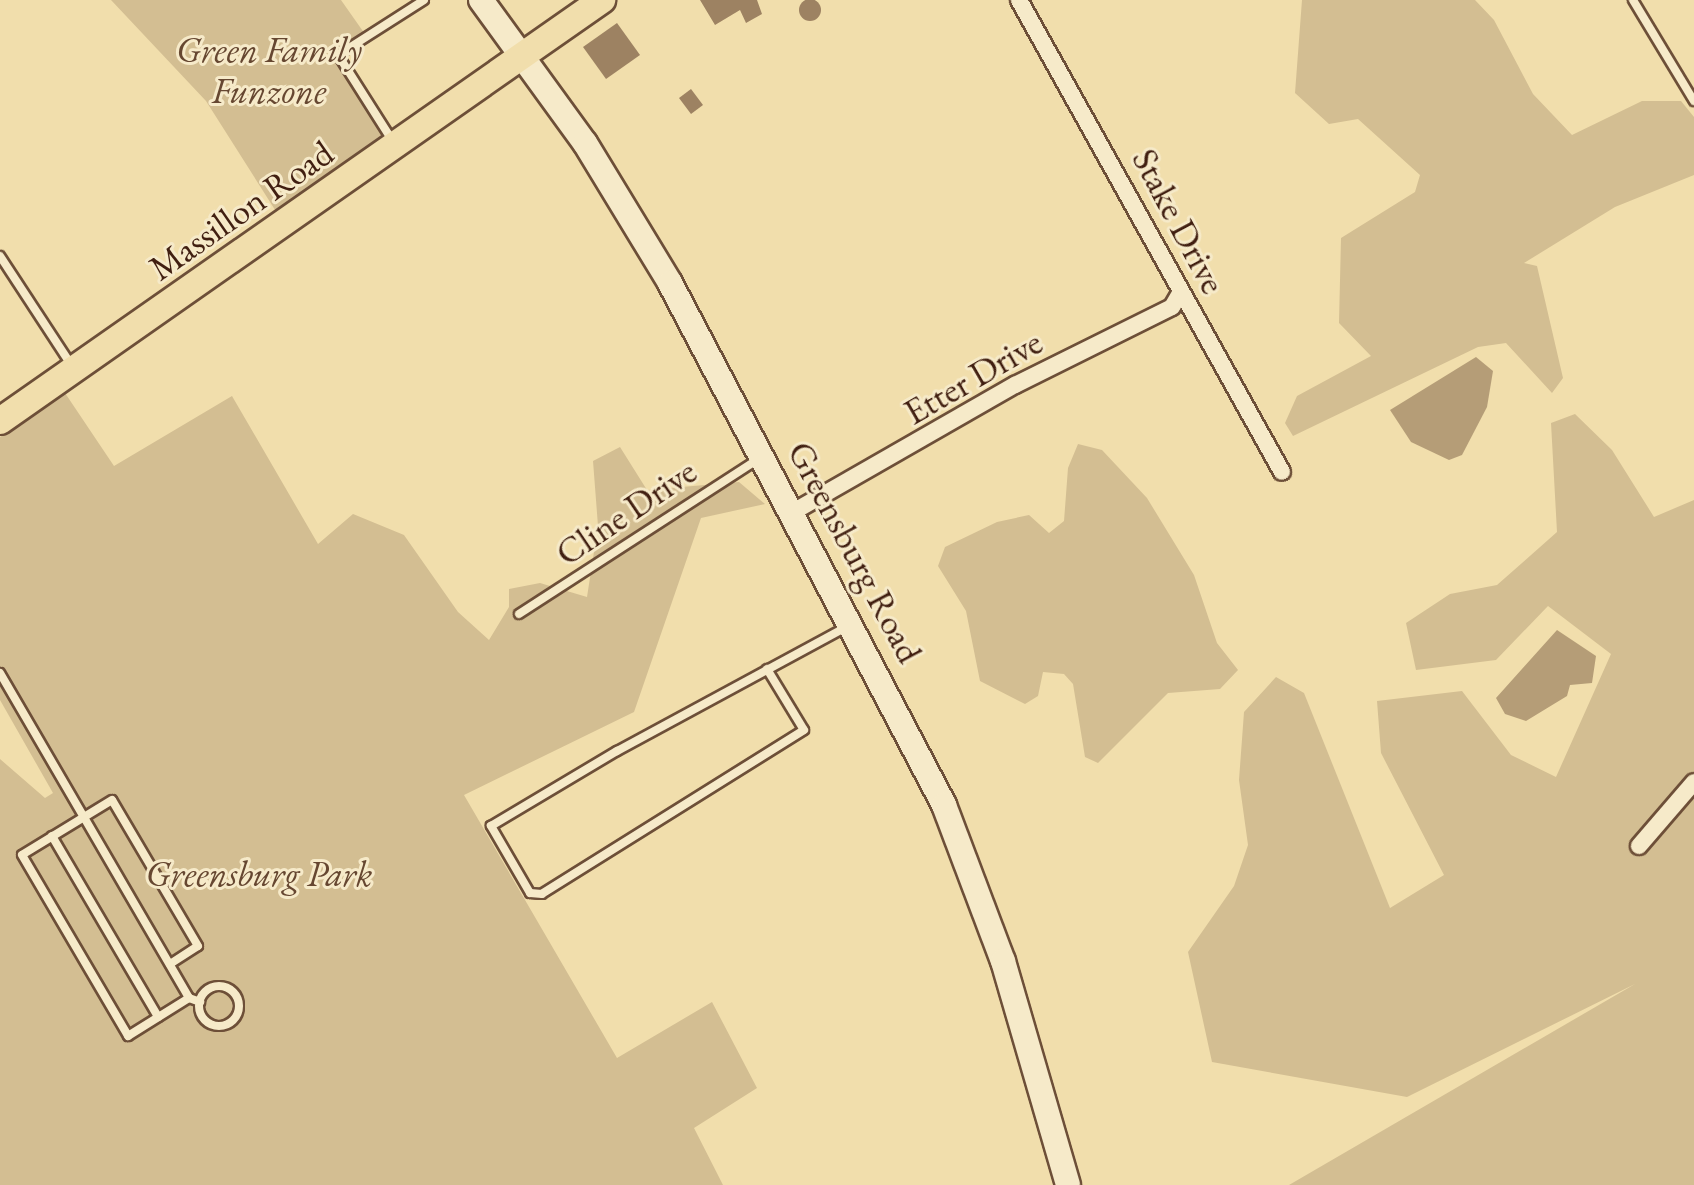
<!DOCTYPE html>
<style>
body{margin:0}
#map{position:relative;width:1694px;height:1185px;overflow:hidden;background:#f1deac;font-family:"EB Garamond",serif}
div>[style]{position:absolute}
.green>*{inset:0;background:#d3be92}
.water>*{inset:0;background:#b59d77}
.building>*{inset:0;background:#9d8262}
.round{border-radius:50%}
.roads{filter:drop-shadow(2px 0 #6d4f38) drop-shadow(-2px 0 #6d4f38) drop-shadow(0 2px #6d4f38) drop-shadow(0 -2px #6d4f38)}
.lane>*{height:8px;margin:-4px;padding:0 4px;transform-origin:4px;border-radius:4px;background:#f6eac9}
.lane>.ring{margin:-4px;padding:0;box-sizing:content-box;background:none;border:8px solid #f6eac9;border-radius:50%}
.street>*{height:16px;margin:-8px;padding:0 8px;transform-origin:8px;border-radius:8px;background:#f6eac9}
.secondary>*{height:24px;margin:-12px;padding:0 12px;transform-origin:12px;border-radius:12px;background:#f6eac9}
.primary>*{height:26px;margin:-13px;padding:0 13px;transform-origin:13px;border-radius:13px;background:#f1deac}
span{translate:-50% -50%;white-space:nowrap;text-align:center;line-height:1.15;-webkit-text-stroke:6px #f6eac9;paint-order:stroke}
.park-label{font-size:36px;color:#664731;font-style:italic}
.street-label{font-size:36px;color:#411f11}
</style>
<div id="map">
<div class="green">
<i style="clip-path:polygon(111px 0,341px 0,367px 37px,337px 62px,395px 144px,284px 224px,206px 101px)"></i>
<i style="clip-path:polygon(1302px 0,1475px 0,1494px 20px,1533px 94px,1572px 135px,1642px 101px,1681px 101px,1694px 117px,1694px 175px,1615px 207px,1524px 263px,1537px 266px,1563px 378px,1552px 393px,1506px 343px,1478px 347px,1293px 436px,1285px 423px,1297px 396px,1371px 356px,1339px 323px,1341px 238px,1415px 192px,1420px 175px,1358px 119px,1329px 124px,1295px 93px)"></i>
<i style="clip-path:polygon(65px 393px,114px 466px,232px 396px,318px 544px,353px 514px,404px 535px,458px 612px,489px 640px,509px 607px,509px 589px,540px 583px,587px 597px,598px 526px,593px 461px,620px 447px,647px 490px,739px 482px,765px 504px,701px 518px,634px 712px,464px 795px,617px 1058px,712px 1002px,757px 1088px,694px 1128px,723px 1185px,0 1185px,0 759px,45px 798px,53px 793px,0 700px,0 437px)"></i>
<i style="clip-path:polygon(1575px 414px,1612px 450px,1654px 517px,1694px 500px,1694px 1185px,1289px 1185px,1635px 984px,1407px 1097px,1212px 1062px,1188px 952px,1234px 886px,1248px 845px,1239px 780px,1244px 712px,1276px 677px,1304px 693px,1390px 908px,1444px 875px,1381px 753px,1377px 701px,1462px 691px,1511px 755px,1556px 777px,1611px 654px,1548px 606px,1496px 660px,1416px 670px,1406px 623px,1450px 594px,1497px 585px,1557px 532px,1551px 423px)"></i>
<i style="clip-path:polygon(1078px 444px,1102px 450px,1147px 498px,1194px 575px,1217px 643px,1238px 670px,1220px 689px,1168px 693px,1098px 763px,1085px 757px,1073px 684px,1064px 674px,1043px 672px,1038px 696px,1025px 704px,980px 681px,966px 611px,938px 566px,945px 547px,997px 522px,1029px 515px,1049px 533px,1064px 521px,1068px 468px)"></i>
</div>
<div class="water">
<i style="clip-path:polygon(1476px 357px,1493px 371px,1487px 407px,1462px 455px,1449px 460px,1411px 442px,1390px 410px)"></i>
<i style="clip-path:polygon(1557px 630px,1596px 656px,1592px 683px,1570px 685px,1567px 696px,1526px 721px,1505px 714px,1496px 698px)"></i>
</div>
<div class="building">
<i class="round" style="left:799px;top:-1px;width:22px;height:22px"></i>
<i style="clip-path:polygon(700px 0,757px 0,762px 14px,746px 23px,740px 10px,715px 25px)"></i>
<i style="clip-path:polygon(617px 23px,640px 55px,606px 79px,583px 47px)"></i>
<i style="clip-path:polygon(691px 89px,703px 105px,691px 114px,679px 98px)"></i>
</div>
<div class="roads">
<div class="lane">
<i style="left:1633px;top:0;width:118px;rotate:58.9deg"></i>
<i style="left:392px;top:140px;width:101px;rotate:-122.4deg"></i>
<i style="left:338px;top:55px;width:102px;rotate:-32.6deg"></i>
<i style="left:0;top:256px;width:131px;rotate:56.8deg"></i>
<i style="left:519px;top:614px;width:286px;rotate:-32.9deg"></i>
<i style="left:767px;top:669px;width:71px;rotate:58.8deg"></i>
<i style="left:804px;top:730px;width:309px;rotate:148deg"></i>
<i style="left:542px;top:894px;width:12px;rotate:-175deg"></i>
<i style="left:530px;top:893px;width:78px;rotate:-120.2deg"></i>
<i style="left:491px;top:826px;width:147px;rotate:-30.8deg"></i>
<i style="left:617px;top:751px;width:263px;rotate:-28.4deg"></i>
<i style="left:0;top:673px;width:376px;rotate:59.8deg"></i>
<i style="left:189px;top:998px;width:12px;rotate:20deg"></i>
<i style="left:52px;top:836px;width:210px;rotate:59.6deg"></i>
<i style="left:170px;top:964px;width:33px;rotate:-33deg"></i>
<i style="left:198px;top:946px;width:169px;rotate:-120.5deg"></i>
<i style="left:112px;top:800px;width:105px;rotate:148.6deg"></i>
<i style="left:22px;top:855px;width:210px;rotate:59.6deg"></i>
<i style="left:128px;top:1036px;width:72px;rotate:-31.9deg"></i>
<i class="ring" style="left:199px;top:986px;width:32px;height:32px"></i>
</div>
<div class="street">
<i style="left:1019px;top:0;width:540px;rotate:60.87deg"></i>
<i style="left:793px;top:512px;width:256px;rotate:-29.8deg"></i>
<i style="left:1015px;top:385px;width:175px;rotate:-26.4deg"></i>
<i style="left:1172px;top:307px;width:16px;rotate:-60deg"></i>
<i style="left:1639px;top:846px;width:84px;rotate:-49.3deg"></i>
</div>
<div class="secondary">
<i style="left:481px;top:0;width:177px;rotate:54deg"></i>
<i style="left:585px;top:143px;width:164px;rotate:58.7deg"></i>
<i style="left:670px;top:283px;width:590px;rotate:62.3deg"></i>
<i style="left:944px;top:805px;width:167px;rotate:69.3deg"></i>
<i style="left:1003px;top:961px;width:233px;rotate:73.8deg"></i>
</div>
<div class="primary">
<i style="left:0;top:421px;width:735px;rotate:-34.97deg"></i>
</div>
</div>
<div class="park-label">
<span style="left:269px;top:70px">Green Family<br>Funzone</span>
<span style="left:259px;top:874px">Greensburg Park</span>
</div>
<div class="street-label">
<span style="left:241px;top:210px;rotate:-35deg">Massillon Road</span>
<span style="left:1179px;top:221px;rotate:62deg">Stake Drive</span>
<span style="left:973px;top:377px;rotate:-30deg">Etter Drive</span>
<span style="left:626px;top:512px;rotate:-34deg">Cline Drive</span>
<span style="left:855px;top:552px;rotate:62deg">Greensburg Road</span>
</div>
</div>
